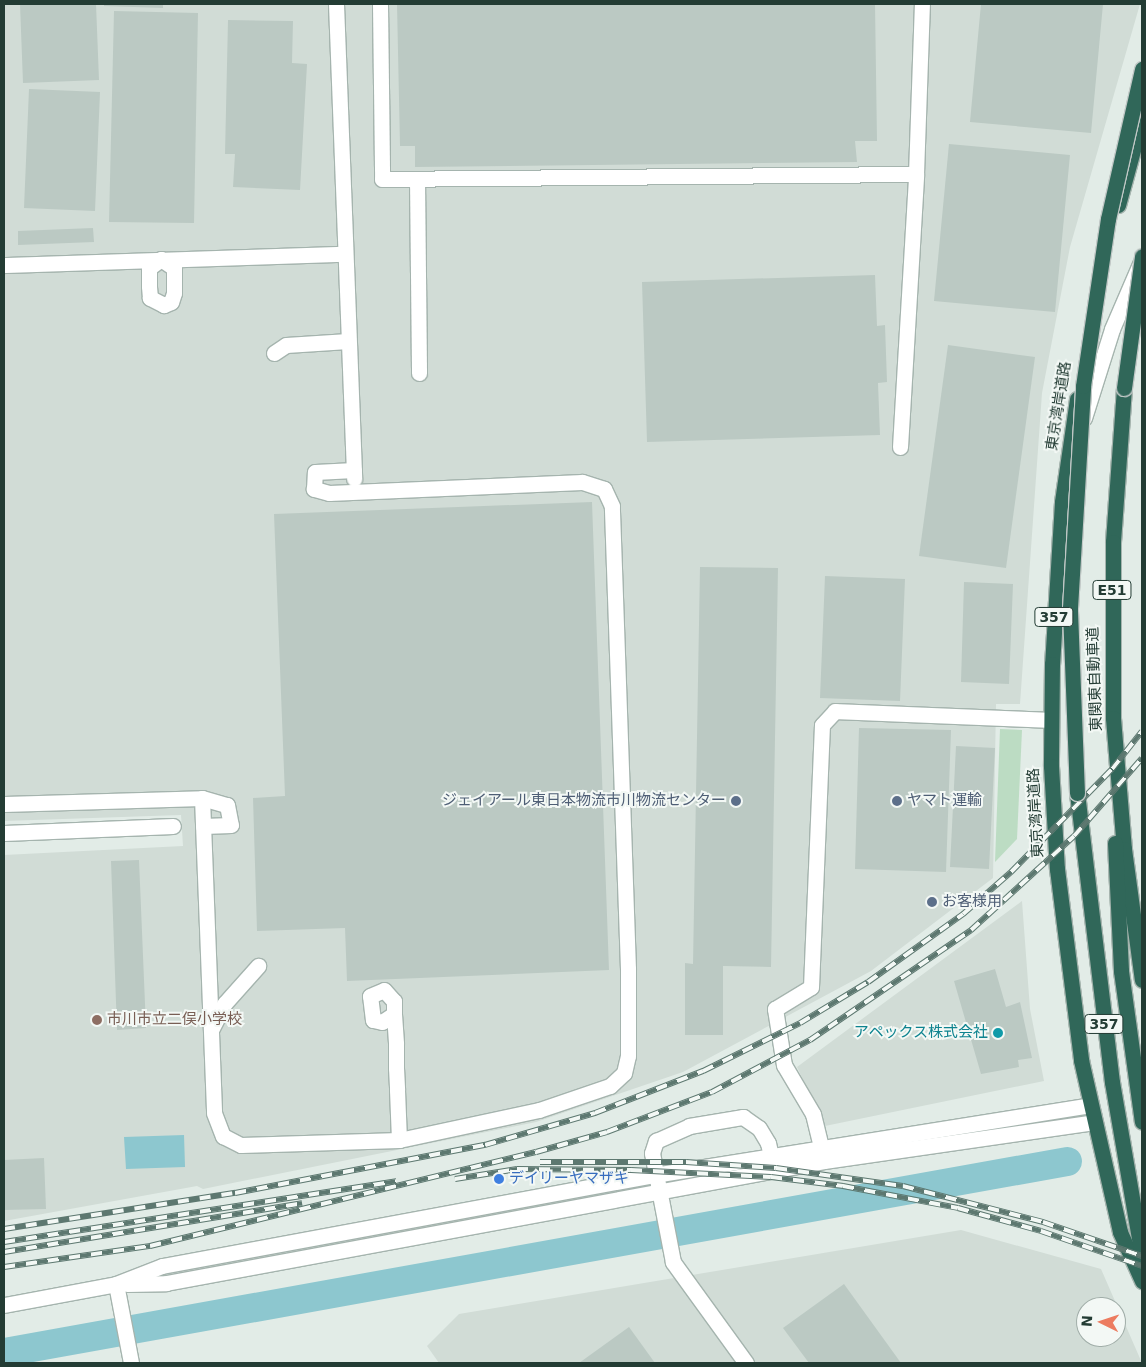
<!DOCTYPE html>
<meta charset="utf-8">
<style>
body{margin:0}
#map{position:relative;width:1146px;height:1367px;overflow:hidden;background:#e2ece7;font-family:"DejaVu Sans","Noto Sans JP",sans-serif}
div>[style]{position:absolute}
.built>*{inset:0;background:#d1dcd6}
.green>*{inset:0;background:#bcdcc3}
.water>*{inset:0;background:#8dc7cf}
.river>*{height:29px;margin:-14.5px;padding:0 14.5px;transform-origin:14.5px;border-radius:14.5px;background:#8dc7cf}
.building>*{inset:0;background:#bbc9c3}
.roads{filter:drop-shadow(1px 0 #a5b4ae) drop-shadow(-1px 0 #a5b4ae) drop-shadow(0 1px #a5b4ae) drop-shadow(0 -1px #a5b4ae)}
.minor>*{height:15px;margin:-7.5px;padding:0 7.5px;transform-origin:7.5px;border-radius:7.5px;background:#fff}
.highway>*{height:15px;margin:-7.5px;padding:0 7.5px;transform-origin:7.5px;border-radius:7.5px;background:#306759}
.rail>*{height:5.5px;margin-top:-2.75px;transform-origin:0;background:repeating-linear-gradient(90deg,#f3f8f5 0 11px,#5d7870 0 22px);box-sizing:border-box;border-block:1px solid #5d7870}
.bridges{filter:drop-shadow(1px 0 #c1c8c6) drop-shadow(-1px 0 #c1c8c6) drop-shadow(0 1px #c1c8c6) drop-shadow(0 -1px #c1c8c6)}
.highway-bridge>*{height:15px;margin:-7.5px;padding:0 7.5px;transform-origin:7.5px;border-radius:7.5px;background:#306759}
.dots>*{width:14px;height:14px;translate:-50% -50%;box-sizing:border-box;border:2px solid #f3f8f5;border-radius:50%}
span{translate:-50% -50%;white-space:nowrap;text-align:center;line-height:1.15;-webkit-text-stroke:4px #f3f8f5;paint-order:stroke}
.shield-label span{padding:1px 4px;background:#f3f8f5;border:1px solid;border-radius:4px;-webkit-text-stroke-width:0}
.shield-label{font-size:14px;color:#233c34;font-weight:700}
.street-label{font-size:15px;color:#233c34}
.service-label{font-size:15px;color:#4e5e75}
.right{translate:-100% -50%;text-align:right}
.left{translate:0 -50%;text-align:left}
.education-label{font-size:15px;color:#785e54}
.culture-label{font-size:15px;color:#0d838f}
.shop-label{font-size:15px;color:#366cbe}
.frame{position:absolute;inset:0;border:5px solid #233c34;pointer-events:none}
.north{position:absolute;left:1076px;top:1297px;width:50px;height:50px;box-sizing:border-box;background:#f3f8f5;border:1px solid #a0ada8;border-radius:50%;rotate:274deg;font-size:14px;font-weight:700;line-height:20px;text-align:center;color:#233c34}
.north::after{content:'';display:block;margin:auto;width:18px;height:22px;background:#ec7c60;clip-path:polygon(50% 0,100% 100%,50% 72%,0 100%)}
</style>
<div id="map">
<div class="built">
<i style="clip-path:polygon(4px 4px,1140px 4px,1070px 247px,1042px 393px,1020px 704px,996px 704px,993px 878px,871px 971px,683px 1072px,536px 1122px,203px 1189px,197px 1186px,4px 1221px,4px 855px,183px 846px,181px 815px,4px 821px)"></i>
<i style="clip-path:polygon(1022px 901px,1030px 1009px,1044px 1081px,825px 1126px,797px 1067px)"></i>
<i style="clip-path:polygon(evenodd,961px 1230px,1101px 1269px,1142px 1363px,439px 1363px,427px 1346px,459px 1314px,961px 1230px,1086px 1307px,1116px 1307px,1116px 1337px,1086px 1337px,1086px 1307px)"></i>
</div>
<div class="green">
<i style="clip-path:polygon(1000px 729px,1022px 730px,1017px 839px,995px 862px)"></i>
</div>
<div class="water">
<i style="clip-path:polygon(184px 1135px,185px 1167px,126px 1169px,124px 1137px)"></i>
</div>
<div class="river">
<i style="left:4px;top:1352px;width:1080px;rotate:-10.19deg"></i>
</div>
<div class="building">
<i style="clip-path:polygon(20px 4px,96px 4px,99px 80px,23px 83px)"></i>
<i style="clip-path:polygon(104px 4px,163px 4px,163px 8px,104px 6px)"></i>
<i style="clip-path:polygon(397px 4px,875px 4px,877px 141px,855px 141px,857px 162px,415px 167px,415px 146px,400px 146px)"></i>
<i style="clip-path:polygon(981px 4px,1103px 4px,1091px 133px,970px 122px)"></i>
<i style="clip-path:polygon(114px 11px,198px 13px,194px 223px,109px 222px)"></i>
<i style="clip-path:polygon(228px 20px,293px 21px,292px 63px,307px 64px,300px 190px,233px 187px,235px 154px,225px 154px)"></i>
<i style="clip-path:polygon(29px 89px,100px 92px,95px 211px,24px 208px)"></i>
<i style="clip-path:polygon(949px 144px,1070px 155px,1055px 312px,934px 301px)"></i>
<i style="clip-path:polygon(93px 228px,94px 242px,18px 245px,18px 231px)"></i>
<i style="clip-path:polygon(875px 275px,877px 326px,885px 325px,887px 382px,878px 383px,880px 435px,647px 442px,642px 282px)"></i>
<i style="clip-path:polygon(948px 345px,1035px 357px,1006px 568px,919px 556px)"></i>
<i style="clip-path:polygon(592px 502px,609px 970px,347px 981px,345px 928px,257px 931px,253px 798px,285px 796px,274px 514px)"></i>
<i style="clip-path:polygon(700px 567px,778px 568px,771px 967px,723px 966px,723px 1035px,685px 1035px,685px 963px,693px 964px)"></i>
<i style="clip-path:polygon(825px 576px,905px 579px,900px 701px,820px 698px)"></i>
<i style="clip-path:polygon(964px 582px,1013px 584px,1009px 684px,961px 682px)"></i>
<i style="clip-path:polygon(859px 728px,951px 730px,946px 872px,855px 869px)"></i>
<i style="clip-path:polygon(956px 746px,995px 748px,989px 869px,950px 867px)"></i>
<i style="clip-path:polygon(139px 860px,146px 1028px,117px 1030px,111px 861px)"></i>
<i style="clip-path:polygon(995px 969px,1006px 1007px,1020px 1002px,1032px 1058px,1018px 1060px,1019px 1067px,981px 1074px,954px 981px)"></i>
<i style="clip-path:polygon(44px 1158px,46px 1209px,4px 1210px,4px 1160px)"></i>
<i style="clip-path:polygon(844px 1284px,901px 1363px,809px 1363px,783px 1328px)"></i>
<i style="clip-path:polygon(629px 1327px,655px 1363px,579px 1363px)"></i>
</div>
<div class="roads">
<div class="minor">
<i style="left:336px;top:4px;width:475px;rotate:87.8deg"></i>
<i style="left:380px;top:4px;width:175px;rotate:89.3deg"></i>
<i style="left:382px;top:179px;width:534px;rotate:-0.54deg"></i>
<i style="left:916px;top:174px;width:170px;rotate:-88deg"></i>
<i style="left:417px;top:179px;width:194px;rotate:89.4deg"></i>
<i style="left:161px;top:259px;width:16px;rotate:35deg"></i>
<i style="left:174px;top:268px;width:25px;rotate:90deg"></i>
<i style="left:174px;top:293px;width:9px;rotate:108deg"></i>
<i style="left:171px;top:302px;width:8px;rotate:157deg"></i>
<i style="left:164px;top:305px;width:16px;rotate:-153deg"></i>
<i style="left:150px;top:298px;width:12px;rotate:-95deg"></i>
<i style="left:149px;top:286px;width:18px;rotate:-90deg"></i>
<i style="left:149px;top:268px;width:15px;rotate:-37deg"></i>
<i style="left:4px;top:265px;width:340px;rotate:-1.9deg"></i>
<i style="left:274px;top:353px;width:14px;rotate:-34deg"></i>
<i style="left:286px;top:345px;width:62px;rotate:-3.7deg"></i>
<i style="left:1084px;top:418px;width:93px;rotate:-72.5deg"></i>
<i style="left:1112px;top:329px;width:71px;rotate:-66.7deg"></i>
<i style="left:900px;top:447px;width:273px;rotate:-86.6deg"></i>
<i style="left:202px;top:798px;width:26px;rotate:16deg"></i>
<i style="left:227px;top:805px;width:20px;rotate:79deg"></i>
<i style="left:231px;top:825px;width:28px;rotate:178deg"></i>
<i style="left:4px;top:804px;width:198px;rotate:-1.7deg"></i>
<i style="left:202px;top:798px;width:315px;rotate:87.8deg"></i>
<i style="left:214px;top:1113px;width:25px;rotate:69deg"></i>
<i style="left:223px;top:1136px;width:20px;rotate:27deg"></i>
<i style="left:241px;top:1145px;width:158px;rotate:-1.8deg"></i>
<i style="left:399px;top:1140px;width:143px;rotate:-12.1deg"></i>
<i style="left:539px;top:1110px;width:75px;rotate:-18.7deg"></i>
<i style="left:610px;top:1086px;width:19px;rotate:-43deg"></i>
<i style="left:624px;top:1073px;width:17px;rotate:-77deg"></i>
<i style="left:628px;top:1056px;width:87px;rotate:-90deg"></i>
<i style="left:628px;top:969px;width:463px;rotate:-92deg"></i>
<i style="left:612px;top:506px;width:19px;rotate:-115deg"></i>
<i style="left:604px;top:489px;width:23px;rotate:-162deg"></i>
<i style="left:582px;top:482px;width:253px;rotate:177.5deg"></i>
<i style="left:329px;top:493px;width:16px;rotate:-165deg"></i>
<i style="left:314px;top:489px;width:17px;rotate:-87deg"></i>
<i style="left:315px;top:472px;width:39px;rotate:-3deg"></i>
<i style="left:4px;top:833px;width:169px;rotate:-2.4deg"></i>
<i style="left:394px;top:1014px;width:14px;rotate:146deg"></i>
<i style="left:382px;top:1022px;width:9px;rotate:-167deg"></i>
<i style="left:373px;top:1020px;width:24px;rotate:-97deg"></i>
<i style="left:370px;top:996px;width:15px;rotate:-23deg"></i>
<i style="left:384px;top:990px;width:15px;rotate:48deg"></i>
<i style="left:394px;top:1001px;width:13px;rotate:90deg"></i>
<i style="left:394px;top:1014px;width:30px;rotate:86deg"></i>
<i style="left:396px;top:1044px;width:24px;rotate:90deg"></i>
<i style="left:396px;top:1068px;width:22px;rotate:87deg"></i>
<i style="left:397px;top:1090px;width:50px;rotate:87.7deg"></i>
<i style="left:212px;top:1028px;width:28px;rotate:-63deg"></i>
<i style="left:225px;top:1003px;width:50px;rotate:-48.3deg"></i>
<i style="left:823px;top:1155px;width:42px;rotate:-103.7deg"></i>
<i style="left:813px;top:1114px;width:57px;rotate:-120.6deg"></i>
<i style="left:784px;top:1065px;width:57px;rotate:-99.1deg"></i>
<i style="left:775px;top:1009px;width:42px;rotate:-31.4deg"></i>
<i style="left:811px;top:987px;width:262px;rotate:-87.6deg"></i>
<i style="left:822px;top:725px;width:19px;rotate:-47deg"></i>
<i style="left:835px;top:711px;width:216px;rotate:2.4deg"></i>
<i style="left:116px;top:1284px;width:80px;rotate:79.2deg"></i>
<i style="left:127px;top:1284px;width:39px;rotate:-1deg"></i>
<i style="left:166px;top:1283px;width:669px;rotate:-10.5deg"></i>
<i style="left:824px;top:1161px;width:273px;rotate:-8.2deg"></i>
<i style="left:4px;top:1305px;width:114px;rotate:-10.6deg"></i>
<i style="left:116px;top:1284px;width:49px;rotate:-21.4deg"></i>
<i style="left:162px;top:1266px;width:500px;rotate:-10.48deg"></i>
<i style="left:654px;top:1175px;width:442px;rotate:-9.1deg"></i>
<i style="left:746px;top:1363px;width:125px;rotate:-125.9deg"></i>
<i style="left:673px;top:1262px;width:111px;rotate:-100.9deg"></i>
<i style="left:652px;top:1153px;width:13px;rotate:-72deg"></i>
<i style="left:656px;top:1141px;width:36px;rotate:-24deg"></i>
<i style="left:689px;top:1126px;width:55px;rotate:-9.5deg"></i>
<i style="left:743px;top:1117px;width:19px;rotate:35deg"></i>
<i style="left:759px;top:1128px;width:17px;rotate:59deg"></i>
<i style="left:768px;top:1143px;width:22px;rotate:77deg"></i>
</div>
<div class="highway">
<i style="left:1118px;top:205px;width:91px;rotate:-74.7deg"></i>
<i style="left:1124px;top:388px;width:154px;rotate:94.1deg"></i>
<i style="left:1113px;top:542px;width:176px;rotate:90deg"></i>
<i style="left:1113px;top:718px;width:131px;rotate:85.2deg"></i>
<i style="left:1124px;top:849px;width:132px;rotate:82.2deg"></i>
<i style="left:1077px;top:399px;width:104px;rotate:98.3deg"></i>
<i style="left:1062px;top:502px;width:162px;rotate:93.5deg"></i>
<i style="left:1052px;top:664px;width:102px;rotate:90.6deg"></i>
<i style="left:1051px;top:766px;width:103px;rotate:86.7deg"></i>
<i style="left:1057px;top:869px;width:193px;rotate:82.8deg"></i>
<i style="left:1081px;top:1060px;width:176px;rotate:77.2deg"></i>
<i style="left:1120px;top:1232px;width:54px;rotate:65.8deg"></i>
<i style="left:1077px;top:793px;width:291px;rotate:83.1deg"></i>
<i style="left:1112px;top:1082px;width:176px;rotate:80.2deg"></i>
<i style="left:1115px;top:843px;width:128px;rotate:87.3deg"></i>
<i style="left:1121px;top:971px;width:152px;rotate:82.1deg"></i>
</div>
</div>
<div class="rail">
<i style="left:540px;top:1162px;width:146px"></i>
<i style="left:686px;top:1162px;width:90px;rotate:3.8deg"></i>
<i style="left:776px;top:1168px;width:128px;rotate:8.1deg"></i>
<i style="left:903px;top:1186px;width:145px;rotate:14.4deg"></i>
<i style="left:1043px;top:1222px;width:105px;rotate:19deg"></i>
<i style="left:455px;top:1179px;width:63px;rotate:-9.2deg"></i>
<i style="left:517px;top:1169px;width:114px;rotate:0.5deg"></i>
<i style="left:631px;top:1170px;width:140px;rotate:2.9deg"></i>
<i style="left:771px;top:1177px;width:73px;rotate:7.1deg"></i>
<i style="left:843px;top:1186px;width:117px;rotate:10.8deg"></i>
<i style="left:958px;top:1208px;width:86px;rotate:15.5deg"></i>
<i style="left:1041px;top:1231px;width:107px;rotate:19.1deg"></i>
<i style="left:4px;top:1229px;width:234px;rotate:-8.9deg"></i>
<i style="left:235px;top:1193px;width:255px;rotate:-10.9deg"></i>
<i style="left:485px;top:1145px;width:115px;rotate:-16.2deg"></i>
<i style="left:595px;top:1113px;width:116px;rotate:-21.3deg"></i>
<i style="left:703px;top:1071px;width:108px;rotate:-26.3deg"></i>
<i style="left:800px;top:1023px;width:79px;rotate:-31.1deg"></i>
<i style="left:868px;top:982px;width:117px;rotate:-35.6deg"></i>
<i style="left:963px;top:914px;width:64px;rotate:-41.2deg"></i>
<i style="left:1011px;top:872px;width:144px;rotate:-45.6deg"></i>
<i style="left:1112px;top:769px;width:48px;rotate:-51.7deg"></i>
<i style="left:4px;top:1242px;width:397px;rotate:-8.8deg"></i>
<i style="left:4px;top:1252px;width:302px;rotate:-9.3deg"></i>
<i style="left:4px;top:1267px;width:148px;rotate:-8.2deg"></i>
<i style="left:150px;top:1246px;width:397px;rotate:-13.7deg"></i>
<i style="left:536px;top:1152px;width:74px;rotate:-15.7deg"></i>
<i style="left:607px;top:1132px;width:112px;rotate:-20.9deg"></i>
<i style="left:712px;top:1092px;width:111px;rotate:-28deg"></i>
<i style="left:810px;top:1040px;width:195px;rotate:-34.3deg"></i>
<i style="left:971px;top:930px;width:139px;rotate:-42.4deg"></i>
<i style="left:1074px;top:836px;width:103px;rotate:-48.9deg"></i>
</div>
<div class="bridges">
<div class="highway-bridge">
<i style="left:1124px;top:388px;width:133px;rotate:-82.2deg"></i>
<i style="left:1077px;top:793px;width:185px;rotate:-92.2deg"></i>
<i style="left:1070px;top:608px;width:222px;rotate:-86.6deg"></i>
<i style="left:1083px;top:386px;width:169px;rotate:-81.5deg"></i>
<i style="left:1108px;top:219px;width:154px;rotate:-77.2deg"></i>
</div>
</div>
<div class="dots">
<i style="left:736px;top:801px;background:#5c6f8a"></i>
<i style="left:897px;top:801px;background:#5c6f8a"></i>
<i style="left:932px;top:902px;background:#5c6f8a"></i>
<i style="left:97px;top:1020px;background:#8d6e63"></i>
<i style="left:998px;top:1033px;background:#0f9aa8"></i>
<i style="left:499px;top:1179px;background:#3f7fe0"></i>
</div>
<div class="shield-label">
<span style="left:1112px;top:590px">E51</span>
<span style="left:1054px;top:617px">357</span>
<span style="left:1104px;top:1024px">357</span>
</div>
<div class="street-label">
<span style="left:1059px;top:406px;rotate:-81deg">東京湾岸道路</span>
<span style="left:1095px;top:679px;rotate:-92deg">東関東自動車道</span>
<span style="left:1036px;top:813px;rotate:-93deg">東京湾岸道路</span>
</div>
<div class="service-label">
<span class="right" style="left:726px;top:801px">ジェイアール東日本物流市川物流センター</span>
<span class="left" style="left:907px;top:801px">ヤマト運輸</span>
<span class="left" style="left:942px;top:902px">お客様用</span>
</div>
<div class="education-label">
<span class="left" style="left:107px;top:1020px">市川市立二俣小学校</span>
</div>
<div class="culture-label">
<span class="right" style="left:988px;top:1033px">アペックス株式会社</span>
</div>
<div class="shop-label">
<span class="left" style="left:509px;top:1179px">デイリーヤマザキ</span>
</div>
<div class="frame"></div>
<div class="north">N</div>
</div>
